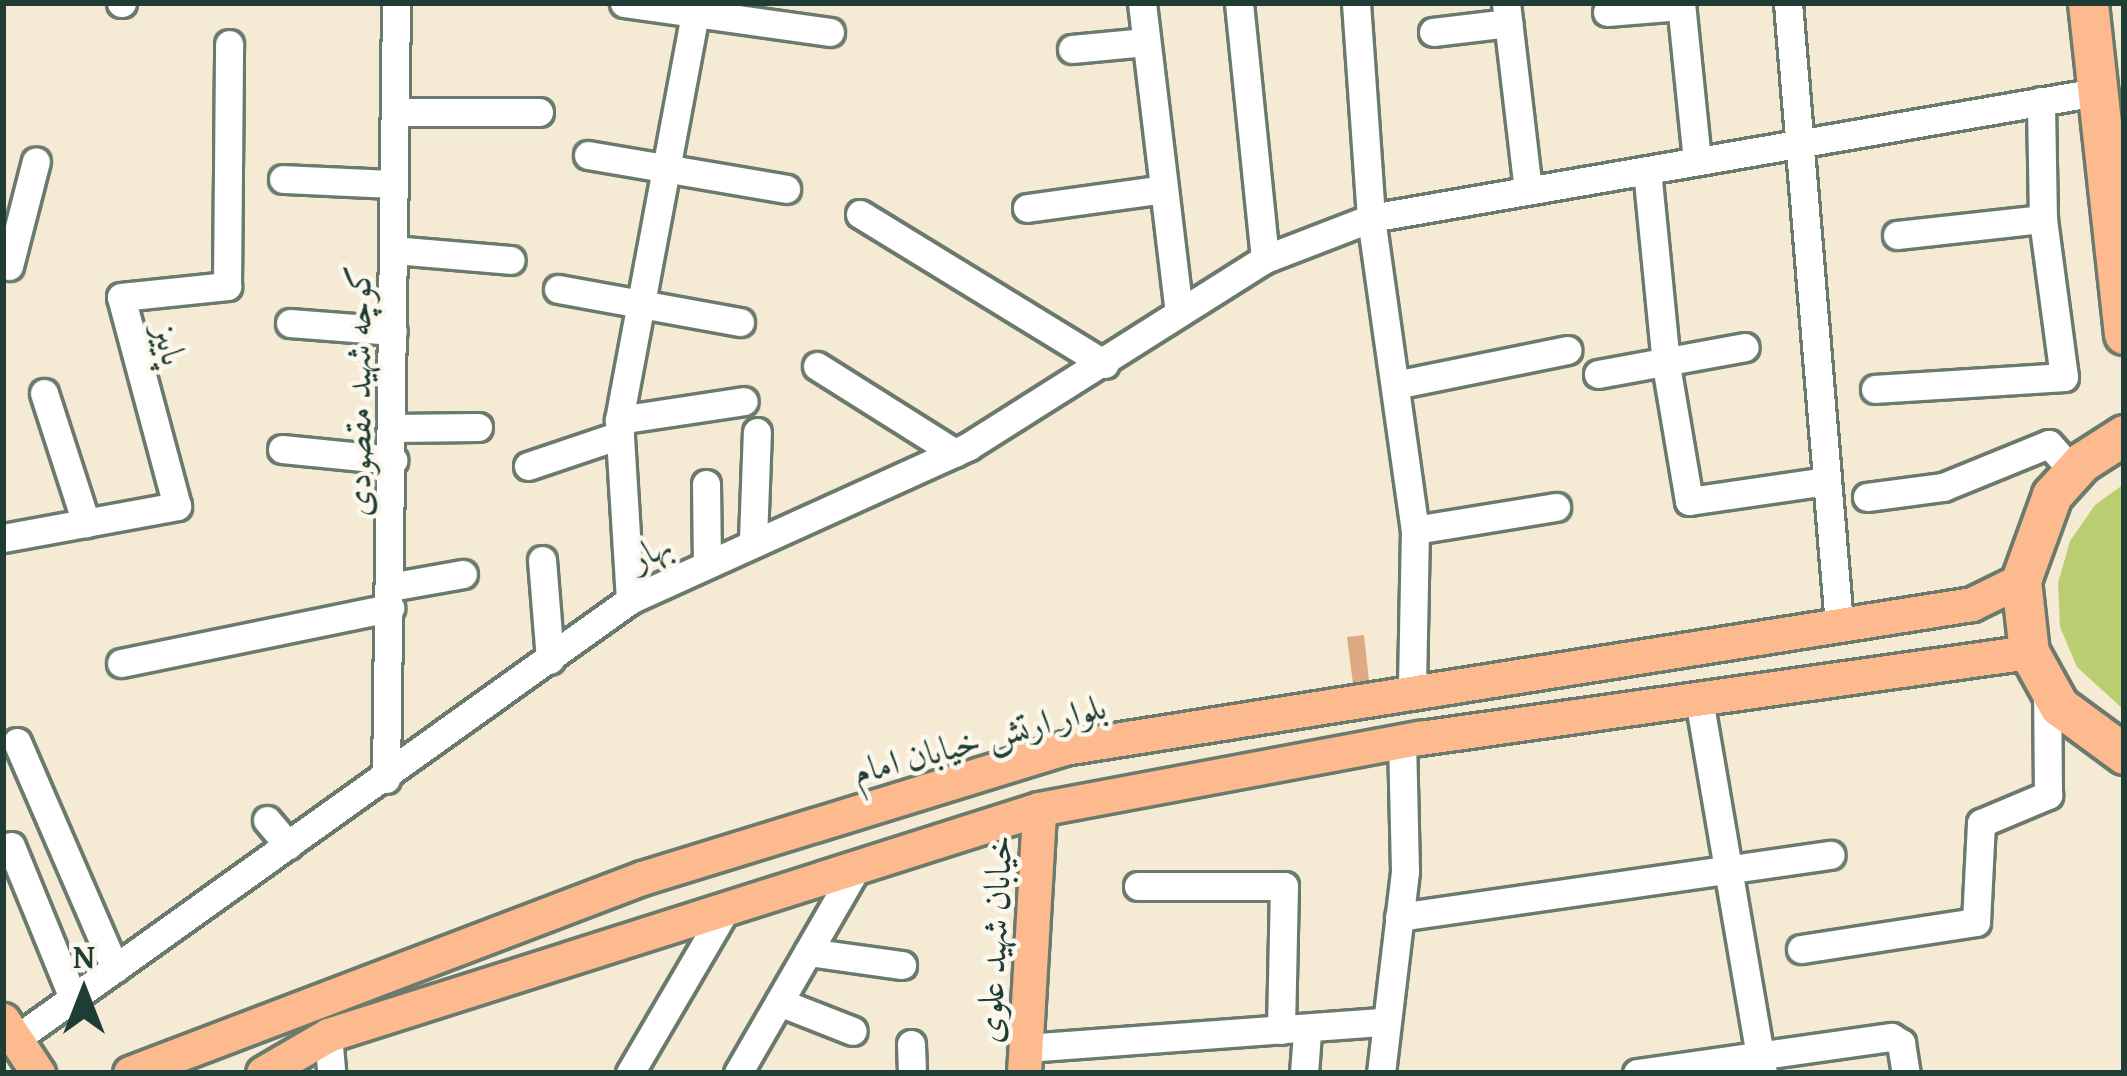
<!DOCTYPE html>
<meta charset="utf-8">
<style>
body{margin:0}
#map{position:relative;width:2127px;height:1076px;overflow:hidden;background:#f5ebd4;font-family:"Gentium Book Plus",Amiri,serif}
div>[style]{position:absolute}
.green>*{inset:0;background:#bbcd71}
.building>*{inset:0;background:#dfaa83}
.roads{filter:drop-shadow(3px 0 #6a7a6c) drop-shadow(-3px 0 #6a7a6c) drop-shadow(0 3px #6a7a6c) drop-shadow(0 -3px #6a7a6c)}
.minor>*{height:27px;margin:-13.5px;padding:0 13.5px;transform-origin:13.5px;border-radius:13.5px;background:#fff}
.major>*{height:33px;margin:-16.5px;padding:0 16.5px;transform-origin:16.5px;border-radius:16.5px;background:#fcba8e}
.highway>*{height:39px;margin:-19.5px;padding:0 19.5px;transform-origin:19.5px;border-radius:19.5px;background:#fcba8e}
span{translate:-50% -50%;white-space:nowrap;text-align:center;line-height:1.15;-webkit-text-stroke:9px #fbf7ec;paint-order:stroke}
.street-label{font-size:36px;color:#1f3d34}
.frame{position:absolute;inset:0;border:6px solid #1f3d34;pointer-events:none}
.north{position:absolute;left:24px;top:932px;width:120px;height:120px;-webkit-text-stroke:9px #fbf7ec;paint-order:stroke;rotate:0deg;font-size:33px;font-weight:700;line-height:48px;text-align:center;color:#1f3d34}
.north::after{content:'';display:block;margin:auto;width:42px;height:54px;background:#1f3d34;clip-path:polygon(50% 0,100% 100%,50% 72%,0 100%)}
</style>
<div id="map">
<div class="green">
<i style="clip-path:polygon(2124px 484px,2124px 710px,2077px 667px,2060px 627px,2058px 583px,2070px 541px,2095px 505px)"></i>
</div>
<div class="building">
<i style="clip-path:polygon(1364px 635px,1369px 681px,1353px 684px,1347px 637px)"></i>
</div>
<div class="roads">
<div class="minor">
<i style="left:121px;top:3px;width:1px"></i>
<i style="left:624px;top:3px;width:208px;rotate:8deg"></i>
<i style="left:1142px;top:3px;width:312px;rotate:83.2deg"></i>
<i style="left:1239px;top:3px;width:257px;rotate:84.2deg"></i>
<i style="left:1356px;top:3px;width:216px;rotate:86deg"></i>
<i style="left:1371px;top:218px;width:315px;rotate:82deg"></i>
<i style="left:1415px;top:530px;width:163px;rotate:91.1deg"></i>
<i style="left:1506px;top:3px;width:188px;rotate:83.3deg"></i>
<i style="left:1681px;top:3px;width:159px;rotate:84.2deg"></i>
<i style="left:1788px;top:3px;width:624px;rotate:85.31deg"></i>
<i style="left:1607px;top:12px;width:74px;rotate:-4.6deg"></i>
<i style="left:1433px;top:32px;width:76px;rotate:-6.8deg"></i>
<i style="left:1072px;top:49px;width:74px;rotate:-5.4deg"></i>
<i style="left:395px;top:112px;width:144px"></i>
<i style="left:588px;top:155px;width:201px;rotate:9.7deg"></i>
<i style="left:1647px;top:170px;width:196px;rotate:84.4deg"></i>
<i style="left:1666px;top:365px;width:138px;rotate:80.4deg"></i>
<i style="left:1689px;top:501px;width:138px;rotate:-8.3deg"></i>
<i style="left:283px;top:179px;width:111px;rotate:2.6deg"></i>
<i style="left:1027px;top:208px;width:138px;rotate:-7.9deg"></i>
<i style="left:860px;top:214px;width:287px;rotate:31.5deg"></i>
<i style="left:1897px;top:235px;width:147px;rotate:-6.3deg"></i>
<i style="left:394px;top:250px;width:117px;rotate:4.9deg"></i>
<i style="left:9px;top:266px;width:108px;rotate:-75.6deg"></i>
<i style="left:558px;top:289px;width:185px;rotate:10.3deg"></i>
<i style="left:290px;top:323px;width:103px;rotate:4.4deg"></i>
<i style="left:817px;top:366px;width:163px;rotate:32.2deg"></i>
<i style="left:1598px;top:374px;width:149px;rotate:-10.4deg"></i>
<i style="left:1395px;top:385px;width:176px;rotate:-11.5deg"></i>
<i style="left:1875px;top:389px;width:189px;rotate:-3.6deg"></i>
<i style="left:2064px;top:377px;width:159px;rotate:-97.6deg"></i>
<i style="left:2043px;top:219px;width:118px;rotate:-91deg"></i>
<i style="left:44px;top:393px;width:137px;rotate:72.1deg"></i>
<i style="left:619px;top:420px;width:126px;rotate:-8.6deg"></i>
<i style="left:393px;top:428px;width:85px;rotate:-0.7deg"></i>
<i style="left:282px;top:449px;width:112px;rotate:5.7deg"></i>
<i style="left:528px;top:466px;width:97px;rotate:-18.6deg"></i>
<i style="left:706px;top:484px;width:78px;rotate:89.3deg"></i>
<i style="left:1867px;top:497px;width:77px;rotate:-7.5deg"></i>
<i style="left:1943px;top:487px;width:114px;rotate:-22.1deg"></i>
<i style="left:2049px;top:444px;width:37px;rotate:49deg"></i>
<i style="left:1415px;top:530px;width:143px;rotate:-9.3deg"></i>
<i style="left:3px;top:538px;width:177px;rotate:-10.4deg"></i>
<i style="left:177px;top:506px;width:216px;rotate:-105deg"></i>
<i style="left:121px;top:297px;width:107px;rotate:-5.9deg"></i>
<i style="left:227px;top:286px;width:242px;rotate:-89.5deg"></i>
<i style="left:753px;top:539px;width:107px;rotate:-87.9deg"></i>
<i style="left:542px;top:560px;width:100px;rotate:85.4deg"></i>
<i style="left:390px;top:587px;width:74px;rotate:-10.1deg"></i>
<i style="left:630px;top:600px;width:180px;rotate:-93.5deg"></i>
<i style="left:619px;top:420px;width:424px;rotate:-79.4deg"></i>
<i style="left:121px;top:663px;width:275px;rotate:-11.6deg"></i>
<i style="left:1699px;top:699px;width:379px;rotate:80.3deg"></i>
<i style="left:17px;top:742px;width:247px;rotate:66.6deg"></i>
<i style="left:386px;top:779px;width:776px;rotate:-89.26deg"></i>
<i style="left:267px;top:820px;width:33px;rotate:50deg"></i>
<i style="left:11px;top:846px;width:164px;rotate:67.8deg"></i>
<i style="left:1138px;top:886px;width:146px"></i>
<i style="left:1284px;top:886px;width:144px;rotate:91.2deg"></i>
<i style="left:1399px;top:917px;width:436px;rotate:-8.2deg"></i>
<i style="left:1801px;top:949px;width:177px;rotate:-8.8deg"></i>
<i style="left:1976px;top:922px;width:99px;rotate:-87.1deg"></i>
<i style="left:1981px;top:823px;width:73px;rotate:-22.7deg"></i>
<i style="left:2048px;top:795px;width:109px;rotate:-90.5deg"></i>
<i style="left:808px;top:952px;width:95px;rotate:7.9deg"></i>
<i style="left:779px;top:1002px;width:79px;rotate:21.4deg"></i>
<i style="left:328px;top:1035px;width:38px;rotate:85deg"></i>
<i style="left:16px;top:1039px;width:755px;rotate:-35.56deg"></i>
<i style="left:630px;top:600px;width:372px;rotate:-24.4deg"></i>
<i style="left:969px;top:446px;width:350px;rotate:-32.3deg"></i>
<i style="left:1265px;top:259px;width:114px;rotate:-21.1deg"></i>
<i style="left:1371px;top:218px;width:737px;rotate:-9.85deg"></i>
<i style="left:911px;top:1044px;width:29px;rotate:88deg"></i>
<i style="left:1026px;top:1048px;width:359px;rotate:-4.2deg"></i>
<i style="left:630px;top:1073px;width:190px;rotate:-59.7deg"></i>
<i style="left:738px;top:1073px;width:238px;rotate:-60deg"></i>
<i style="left:1304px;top:1073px;width:40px;rotate:-85.7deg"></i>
<i style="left:1381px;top:1073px;width:203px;rotate:-83.2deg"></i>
<i style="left:1405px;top:871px;width:129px;rotate:-91.3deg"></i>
<i style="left:1637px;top:1073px;width:257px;rotate:-8.1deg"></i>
<i style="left:1891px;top:1037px;width:12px;rotate:31deg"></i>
<i style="left:1901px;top:1043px;width:30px;rotate:81deg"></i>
</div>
<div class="major">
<i style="left:3px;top:1020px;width:64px;rotate:56.6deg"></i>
<i style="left:130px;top:1073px;width:548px;rotate:-20.85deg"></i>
<i style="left:642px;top:878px;width:442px;rotate:-17.1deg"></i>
<i style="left:1064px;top:748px;width:919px;rotate:-9.01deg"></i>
<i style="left:1972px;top:604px;width:55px;rotate:-26.1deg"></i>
<i style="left:263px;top:1073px;width:75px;rotate:-30.3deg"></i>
<i style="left:328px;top:1035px;width:746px;rotate:-17.63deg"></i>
<i style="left:1039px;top:809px;width:388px;rotate:-10.6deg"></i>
<i style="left:1420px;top:738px;width:615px;rotate:-8.04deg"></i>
<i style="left:1024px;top:1073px;width:264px;rotate:-86.7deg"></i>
</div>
<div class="highway">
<i style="left:2088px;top:3px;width:333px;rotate:83.8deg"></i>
<i style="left:2124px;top:435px;width:50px;rotate:147.3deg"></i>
<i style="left:2082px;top:462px;width:45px;rotate:132.3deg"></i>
<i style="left:2052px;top:495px;width:90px;rotate:110deg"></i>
<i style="left:2021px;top:580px;width:72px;rotate:83.7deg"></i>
<i style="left:2029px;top:652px;width:62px;rotate:60.9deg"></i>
<i style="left:2059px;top:706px;width:81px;rotate:36.4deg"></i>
</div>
</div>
<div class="street-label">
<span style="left:171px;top:344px;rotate:75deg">پاییز</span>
<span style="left:357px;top:391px;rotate:-90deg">کوچه شهید مقصودی</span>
<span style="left:650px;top:550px;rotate:-26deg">بهار</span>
<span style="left:979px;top:738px;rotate:-15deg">بلوار ارتش خیابان امام</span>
<span style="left:993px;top:939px;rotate:-87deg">خیابان شهید علوی</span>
</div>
<div class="frame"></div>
<div class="north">N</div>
</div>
